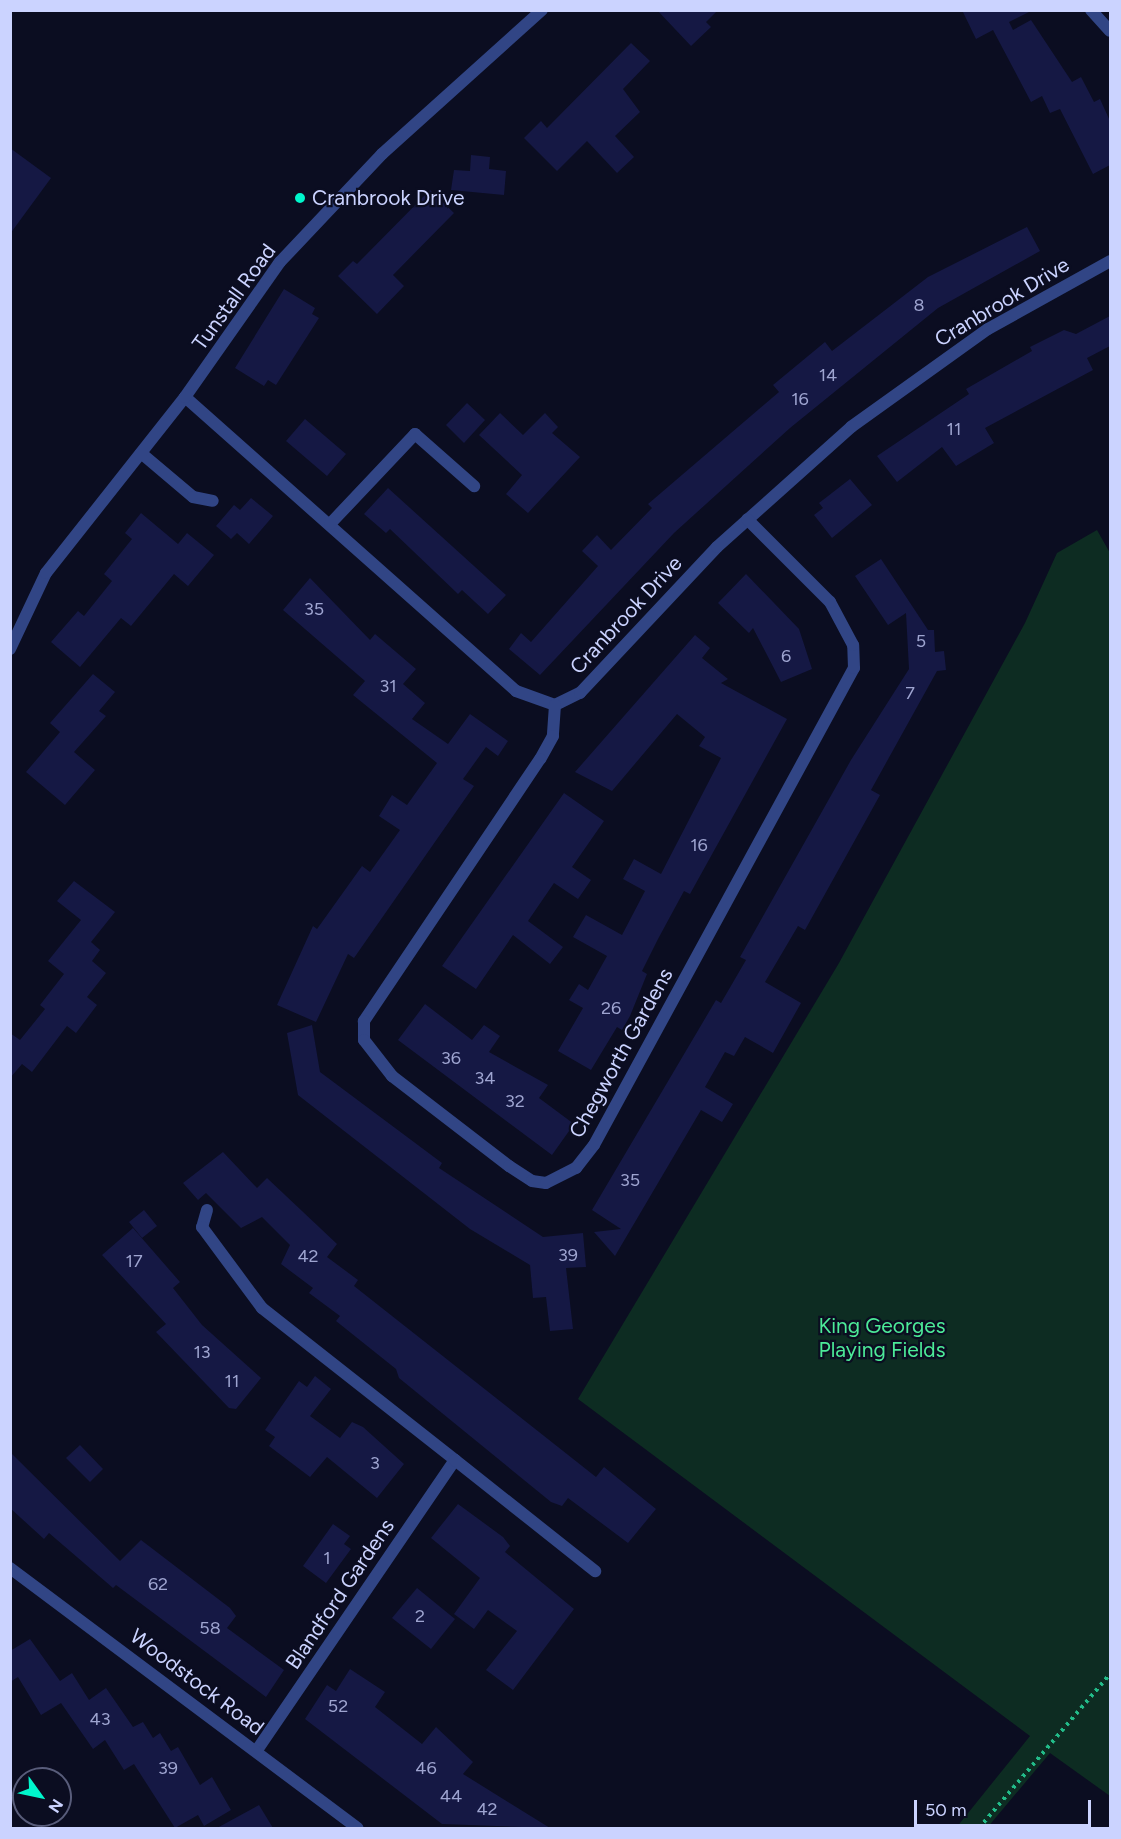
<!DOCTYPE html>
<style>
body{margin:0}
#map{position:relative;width:1121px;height:1839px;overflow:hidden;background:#0b0d21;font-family:Figtree,sans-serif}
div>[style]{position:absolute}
.green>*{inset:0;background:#0d2c22}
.building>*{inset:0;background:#151844}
.path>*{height:4px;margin-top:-2px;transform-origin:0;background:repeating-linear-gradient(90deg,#22bc89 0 3px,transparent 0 7.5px)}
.service>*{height:12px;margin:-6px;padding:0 6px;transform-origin:6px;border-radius:6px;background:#314585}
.minor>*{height:12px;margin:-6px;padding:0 6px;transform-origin:6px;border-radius:6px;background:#314585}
.tertiary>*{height:12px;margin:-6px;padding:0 6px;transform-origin:6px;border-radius:6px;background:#314585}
.dots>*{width:16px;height:16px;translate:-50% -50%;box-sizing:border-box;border:3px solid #0b0d21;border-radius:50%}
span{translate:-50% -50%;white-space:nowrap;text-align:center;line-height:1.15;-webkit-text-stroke:4.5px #0b0d21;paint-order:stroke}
.number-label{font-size:18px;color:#9ea4d0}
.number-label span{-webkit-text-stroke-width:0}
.poi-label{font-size:21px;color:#cbd3ff}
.left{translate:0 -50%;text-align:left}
.street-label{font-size:21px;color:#cbd3ff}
.park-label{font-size:21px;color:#4cea98}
.frame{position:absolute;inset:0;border:12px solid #cbd3ff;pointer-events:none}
.north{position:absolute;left:12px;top:1767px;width:60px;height:60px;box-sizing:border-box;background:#0b0d21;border:2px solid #585c7a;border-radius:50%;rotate:123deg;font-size:16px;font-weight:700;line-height:24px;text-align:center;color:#cbd3ff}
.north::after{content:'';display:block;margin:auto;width:21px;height:27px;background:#00f6cc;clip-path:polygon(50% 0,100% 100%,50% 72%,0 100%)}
.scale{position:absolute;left:914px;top:1800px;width:177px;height:27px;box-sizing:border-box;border:3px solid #cbd3ff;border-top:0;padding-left:8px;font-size:18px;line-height:21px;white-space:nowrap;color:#cbd3ff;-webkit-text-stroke:4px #0b0d21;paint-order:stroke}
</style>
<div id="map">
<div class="green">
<i style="clip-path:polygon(1097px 530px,1110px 553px,1110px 1796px,1050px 1753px,987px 1828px,956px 1828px,1030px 1736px,578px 1399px,839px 963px,1025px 623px,1057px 553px)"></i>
</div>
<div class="building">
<i style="clip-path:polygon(657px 10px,718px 10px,706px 22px,711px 27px,691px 46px)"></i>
<i style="clip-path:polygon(962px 10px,1033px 10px,1009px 22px,1013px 30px,1031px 20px,1072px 82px,1081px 77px,1094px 102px,1100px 99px,1110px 121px,1110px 165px,1093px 174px,1060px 109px,1050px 113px,1042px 96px,1031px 102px,993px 30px,976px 39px)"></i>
<i style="clip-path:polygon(631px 43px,650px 61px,623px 89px,640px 112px,615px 136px,634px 157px,617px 173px,587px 141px,557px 171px,524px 138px,541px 121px,547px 128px)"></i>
<i style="clip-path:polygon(10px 148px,51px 178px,10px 234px)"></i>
<i style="clip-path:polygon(471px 155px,490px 157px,489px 169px,506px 171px,504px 195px,451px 190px,454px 170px,470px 171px)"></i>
<i style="clip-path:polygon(430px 190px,454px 213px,393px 275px,404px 286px,377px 314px,338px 276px,353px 261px,357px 264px)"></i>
<i style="clip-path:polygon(1027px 227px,1040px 251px,938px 308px,790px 428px,674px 533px,540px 675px,509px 649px,521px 633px,531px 642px,598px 566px,582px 551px,597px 535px,611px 550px,652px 508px,648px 504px,779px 392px,773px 385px,825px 342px,832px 351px,928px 277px)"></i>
<i style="clip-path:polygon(284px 289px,315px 308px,312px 314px,319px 318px,276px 385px,268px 380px,264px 386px,235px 368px)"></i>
<i style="clip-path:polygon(1110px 316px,1110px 346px,1087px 358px,1093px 370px,985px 428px,994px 443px,956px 466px,942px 447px,897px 482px,877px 456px,969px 394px,966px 389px,1032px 351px,1030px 347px,1064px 330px,1076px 334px)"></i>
<i style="clip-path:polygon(467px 403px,485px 420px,464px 443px,446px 425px)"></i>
<i style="clip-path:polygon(500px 413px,523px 435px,545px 413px,558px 427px,552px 433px,580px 457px,528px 513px,506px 494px,522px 475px,479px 435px)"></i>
<i style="clip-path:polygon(305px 419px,346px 454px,327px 476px,286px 441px)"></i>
<i style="clip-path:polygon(850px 479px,872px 505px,832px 538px,814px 515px,823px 508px,819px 503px)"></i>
<i style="clip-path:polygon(388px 488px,506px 595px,488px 614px,462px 590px,458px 594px,390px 529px,386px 533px,364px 514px)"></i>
<i style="clip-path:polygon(251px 498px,273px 516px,249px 544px,237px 533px,231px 539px,216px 526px,234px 505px,240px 510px)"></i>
<i style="clip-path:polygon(141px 513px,178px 544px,187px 533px,214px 555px,188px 586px,174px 574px,131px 626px,121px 618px,80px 667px,51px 642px,78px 611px,84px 616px,112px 581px,104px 574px,132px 539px,125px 533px)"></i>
<i style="clip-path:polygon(881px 559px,928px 630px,934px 630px,935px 652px,944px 651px,946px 670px,937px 671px,871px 790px,880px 795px,805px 930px,798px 926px,765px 982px,801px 1003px,773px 1053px,745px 1037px,734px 1056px,725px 1052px,705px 1087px,733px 1104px,722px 1122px,701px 1110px,615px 1256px,594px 1232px,621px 1229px,592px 1210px,716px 1000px,721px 1003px,746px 960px,740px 957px,851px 760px,909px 669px,906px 613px,888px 625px,855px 576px)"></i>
<i style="clip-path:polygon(746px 574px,799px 629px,812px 669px,781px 682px,753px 628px,749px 633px,718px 603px)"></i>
<i style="clip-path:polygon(310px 578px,370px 640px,375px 634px,416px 669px,403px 684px,425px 703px,412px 719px,448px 744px,470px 714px,508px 741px,498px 756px,486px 747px,463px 779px,474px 786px,354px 958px,348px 954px,316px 1022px,277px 1005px,313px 926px,317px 929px,362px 866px,370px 872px,400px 830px,379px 816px,392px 795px,407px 805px,437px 763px,353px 695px,365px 681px,283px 610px)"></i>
<i style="clip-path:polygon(695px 635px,710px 648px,702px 658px,728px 679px,721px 683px,787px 719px,690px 894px,684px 891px,658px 939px,642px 971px,647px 974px,630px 1016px,622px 1030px,617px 1027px,591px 1070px,558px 1051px,583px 1008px,569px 1000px,579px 984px,588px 990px,607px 956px,573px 937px,586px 915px,622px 935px,645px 891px,623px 879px,634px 859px,661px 874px,721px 758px,699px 746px,705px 737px,677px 714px,612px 791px,575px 772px)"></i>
<i style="clip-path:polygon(93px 674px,115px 692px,99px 711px,106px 716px,74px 752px,95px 770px,65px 805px,26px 772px,60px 732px,50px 723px)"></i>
<i style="clip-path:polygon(564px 793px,604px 821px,572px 867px,591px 880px,578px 899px,554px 883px,528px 921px,563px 947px,550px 964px,513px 935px,476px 989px,442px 966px)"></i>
<i style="clip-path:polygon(74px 881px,115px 912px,91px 942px,100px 950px,92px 961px,106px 973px,87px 997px,97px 1005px,76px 1033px,67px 1026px,32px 1072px,22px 1064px,10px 1078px,10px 1033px,20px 1040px,45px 1009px,40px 1005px,64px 974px,48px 961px,81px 920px,57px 901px)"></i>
<i style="clip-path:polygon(425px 1004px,472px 1040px,484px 1025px,500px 1036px,489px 1052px,548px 1085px,539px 1098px,574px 1124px,552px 1155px,398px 1040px)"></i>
<i style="clip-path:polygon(312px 1025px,320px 1072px,442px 1163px,439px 1168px,543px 1237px,583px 1233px,586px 1267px,566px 1268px,573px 1329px,550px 1331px,546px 1297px,533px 1298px,530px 1265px,470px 1229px,298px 1095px,287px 1033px)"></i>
<i style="clip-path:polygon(223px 1152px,257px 1188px,267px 1178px,337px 1244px,327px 1257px,358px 1280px,354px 1286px,596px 1477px,604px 1467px,656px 1509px,628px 1543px,568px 1498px,562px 1506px,551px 1502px,399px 1378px,396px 1369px,336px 1321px,340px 1316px,309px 1293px,313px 1288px,281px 1264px,290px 1245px,262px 1217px,241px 1228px,206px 1193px,198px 1200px,183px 1183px)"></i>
<i style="clip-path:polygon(144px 1210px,157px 1226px,142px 1238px,129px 1222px)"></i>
<i style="clip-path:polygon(133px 1228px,180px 1282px,173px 1288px,202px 1325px,261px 1378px,236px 1409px,229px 1408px,156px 1332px,166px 1324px,102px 1255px)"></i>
<i style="clip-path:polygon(315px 1376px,331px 1389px,310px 1416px,340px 1438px,352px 1422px,363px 1427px,404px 1464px,377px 1498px,327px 1457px,310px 1477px,269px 1446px,275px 1437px,265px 1430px,299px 1381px,307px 1387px)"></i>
<i style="clip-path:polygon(80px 1445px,103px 1469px,90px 1482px,66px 1458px)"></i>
<i style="clip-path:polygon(10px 1452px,120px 1561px,141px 1540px,230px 1608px,236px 1616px,227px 1628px,284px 1670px,266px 1697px,116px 1585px,113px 1588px,49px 1533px,44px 1539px,10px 1508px)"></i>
<i style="clip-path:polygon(458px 1504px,503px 1537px,510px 1546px,505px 1552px,574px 1609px,513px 1690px,486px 1670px,517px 1631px,488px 1610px,474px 1629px,454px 1614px,480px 1578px,431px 1538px)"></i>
<i style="clip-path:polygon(333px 1524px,350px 1536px,344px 1544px,351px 1549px,326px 1583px,303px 1566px)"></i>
<i style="clip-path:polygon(417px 1588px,455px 1619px,431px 1649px,392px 1618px)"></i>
<i style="clip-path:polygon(30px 1639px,60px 1681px,72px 1673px,89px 1700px,106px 1688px,133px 1727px,143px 1722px,153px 1738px,160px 1733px,171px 1751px,178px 1747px,200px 1785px,212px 1777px,231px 1810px,204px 1826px,198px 1815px,175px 1828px,134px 1764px,124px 1770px,105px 1740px,93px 1749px,61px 1703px,41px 1715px,18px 1677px,10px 1682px,10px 1651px)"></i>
<i style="clip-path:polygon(350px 1669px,385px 1692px,375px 1707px,422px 1744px,436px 1727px,473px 1762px,463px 1774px,550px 1828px,442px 1824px,305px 1719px,327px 1685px,336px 1691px)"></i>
<i style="clip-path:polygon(259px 1805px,273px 1828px,217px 1828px)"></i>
</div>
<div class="path">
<i style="left:979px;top:1828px;width:202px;rotate:-49.6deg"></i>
</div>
<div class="service">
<i style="left:141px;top:453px;width:68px;rotate:40.2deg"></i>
<i style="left:193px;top:497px;width:20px;rotate:11deg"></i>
<i style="left:207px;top:1210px;width:18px;rotate:106deg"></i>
<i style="left:202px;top:1227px;width:101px;rotate:53.5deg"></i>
</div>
<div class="minor">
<i style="left:1091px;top:10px;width:28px;rotate:48deg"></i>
<i style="left:185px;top:397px;width:443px;rotate:41.6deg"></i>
<i style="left:516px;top:691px;width:41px;rotate:19.7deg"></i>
<i style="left:555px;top:705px;width:28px;rotate:-26deg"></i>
<i style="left:580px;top:693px;width:200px;rotate:-46.8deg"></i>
<i style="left:717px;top:547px;width:180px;rotate:-41.8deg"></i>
<i style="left:851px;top:427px;width:168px;rotate:-35.6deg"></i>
<i style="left:988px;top:329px;width:140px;rotate:-29.1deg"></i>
<i style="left:330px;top:524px;width:124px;rotate:-46.6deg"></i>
<i style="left:415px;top:434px;width:79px;rotate:41.4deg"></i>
<i style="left:555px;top:705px;width:31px;rotate:94deg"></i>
<i style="left:553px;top:736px;width:26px;rotate:119deg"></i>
<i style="left:540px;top:759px;width:316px;rotate:123.9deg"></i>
<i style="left:364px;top:1021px;width:19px;rotate:90deg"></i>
<i style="left:364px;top:1040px;width:46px;rotate:52.1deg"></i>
<i style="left:392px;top:1076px;width:148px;rotate:37.6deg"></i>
<i style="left:509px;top:1166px;width:27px;rotate:33deg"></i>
<i style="left:532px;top:1181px;width:14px;rotate:8deg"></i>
<i style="left:546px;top:1183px;width:34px;rotate:-27deg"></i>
<i style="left:576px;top:1168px;width:29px;rotate:-52deg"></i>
<i style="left:594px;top:1145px;width:543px;rotate:-61.41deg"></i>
<i style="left:854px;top:668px;width:23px;rotate:-92deg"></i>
<i style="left:853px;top:645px;width:49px;rotate:-118.1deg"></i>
<i style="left:830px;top:602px;width:117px;rotate:-135deg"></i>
<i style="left:262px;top:1308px;width:246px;rotate:38.2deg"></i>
<i style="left:257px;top:1750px;width:351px;rotate:-55.7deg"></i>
<i style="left:455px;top:1460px;width:179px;rotate:38.4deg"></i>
</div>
<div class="tertiary">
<i style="left:10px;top:649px;width:84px;rotate:-64.7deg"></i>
<i style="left:46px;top:573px;width:224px;rotate:-51.7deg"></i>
<i style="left:185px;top:397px;width:165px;rotate:-54.9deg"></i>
<i style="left:280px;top:262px;width:149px;rotate:-46.6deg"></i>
<i style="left:382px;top:154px;width:215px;rotate:-42deg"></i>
<i style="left:10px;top:1568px;width:434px;rotate:36.8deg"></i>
</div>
<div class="dots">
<i style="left:300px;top:198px;background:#00f6cc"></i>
</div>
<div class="number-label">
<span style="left:919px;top:305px">8</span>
<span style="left:828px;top:375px">14</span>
<span style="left:800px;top:399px">16</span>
<span style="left:954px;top:429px">11</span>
<span style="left:314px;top:609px">35</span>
<span style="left:921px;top:641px">5</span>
<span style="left:786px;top:656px">6</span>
<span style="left:388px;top:686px">31</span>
<span style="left:910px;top:693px">7</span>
<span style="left:699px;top:845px">16</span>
<span style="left:611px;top:1008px">26</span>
<span style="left:451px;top:1058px">36</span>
<span style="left:485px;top:1078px">34</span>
<span style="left:515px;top:1101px">32</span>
<span style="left:630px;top:1180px">35</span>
<span style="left:568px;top:1255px">39</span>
<span style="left:308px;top:1256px">42</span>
<span style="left:134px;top:1261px">17</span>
<span style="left:202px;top:1352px">13</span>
<span style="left:232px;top:1381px">11</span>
<span style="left:375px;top:1463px">3</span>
<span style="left:327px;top:1558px">1</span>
<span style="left:158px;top:1584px">62</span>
<span style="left:420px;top:1616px">2</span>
<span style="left:210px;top:1628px">58</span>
<span style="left:338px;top:1706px">52</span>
<span style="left:100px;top:1719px">43</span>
<span style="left:168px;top:1768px">39</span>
<span style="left:426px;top:1768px">46</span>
<span style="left:451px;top:1796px">44</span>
<span style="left:487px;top:1809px">42</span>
</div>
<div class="poi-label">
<span class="left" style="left:312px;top:198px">Cranbrook Drive</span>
</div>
<div class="street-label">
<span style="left:234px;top:297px;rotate:-54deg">Tunstall Road</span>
<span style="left:1002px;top:302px;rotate:-31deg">Cranbrook Drive</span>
<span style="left:626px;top:615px;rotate:-47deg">Cranbrook Drive</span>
<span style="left:621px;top:1053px;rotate:-61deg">Chegworth Gardens</span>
<span style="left:340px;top:1594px;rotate:-56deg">Blandford Gardens</span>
<span style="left:197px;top:1682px;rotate:37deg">Woodstock Road</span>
</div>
<div class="park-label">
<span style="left:882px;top:1338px">King Georges<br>Playing Fields</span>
</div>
<div class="frame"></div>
<div class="north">N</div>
<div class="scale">50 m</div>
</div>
